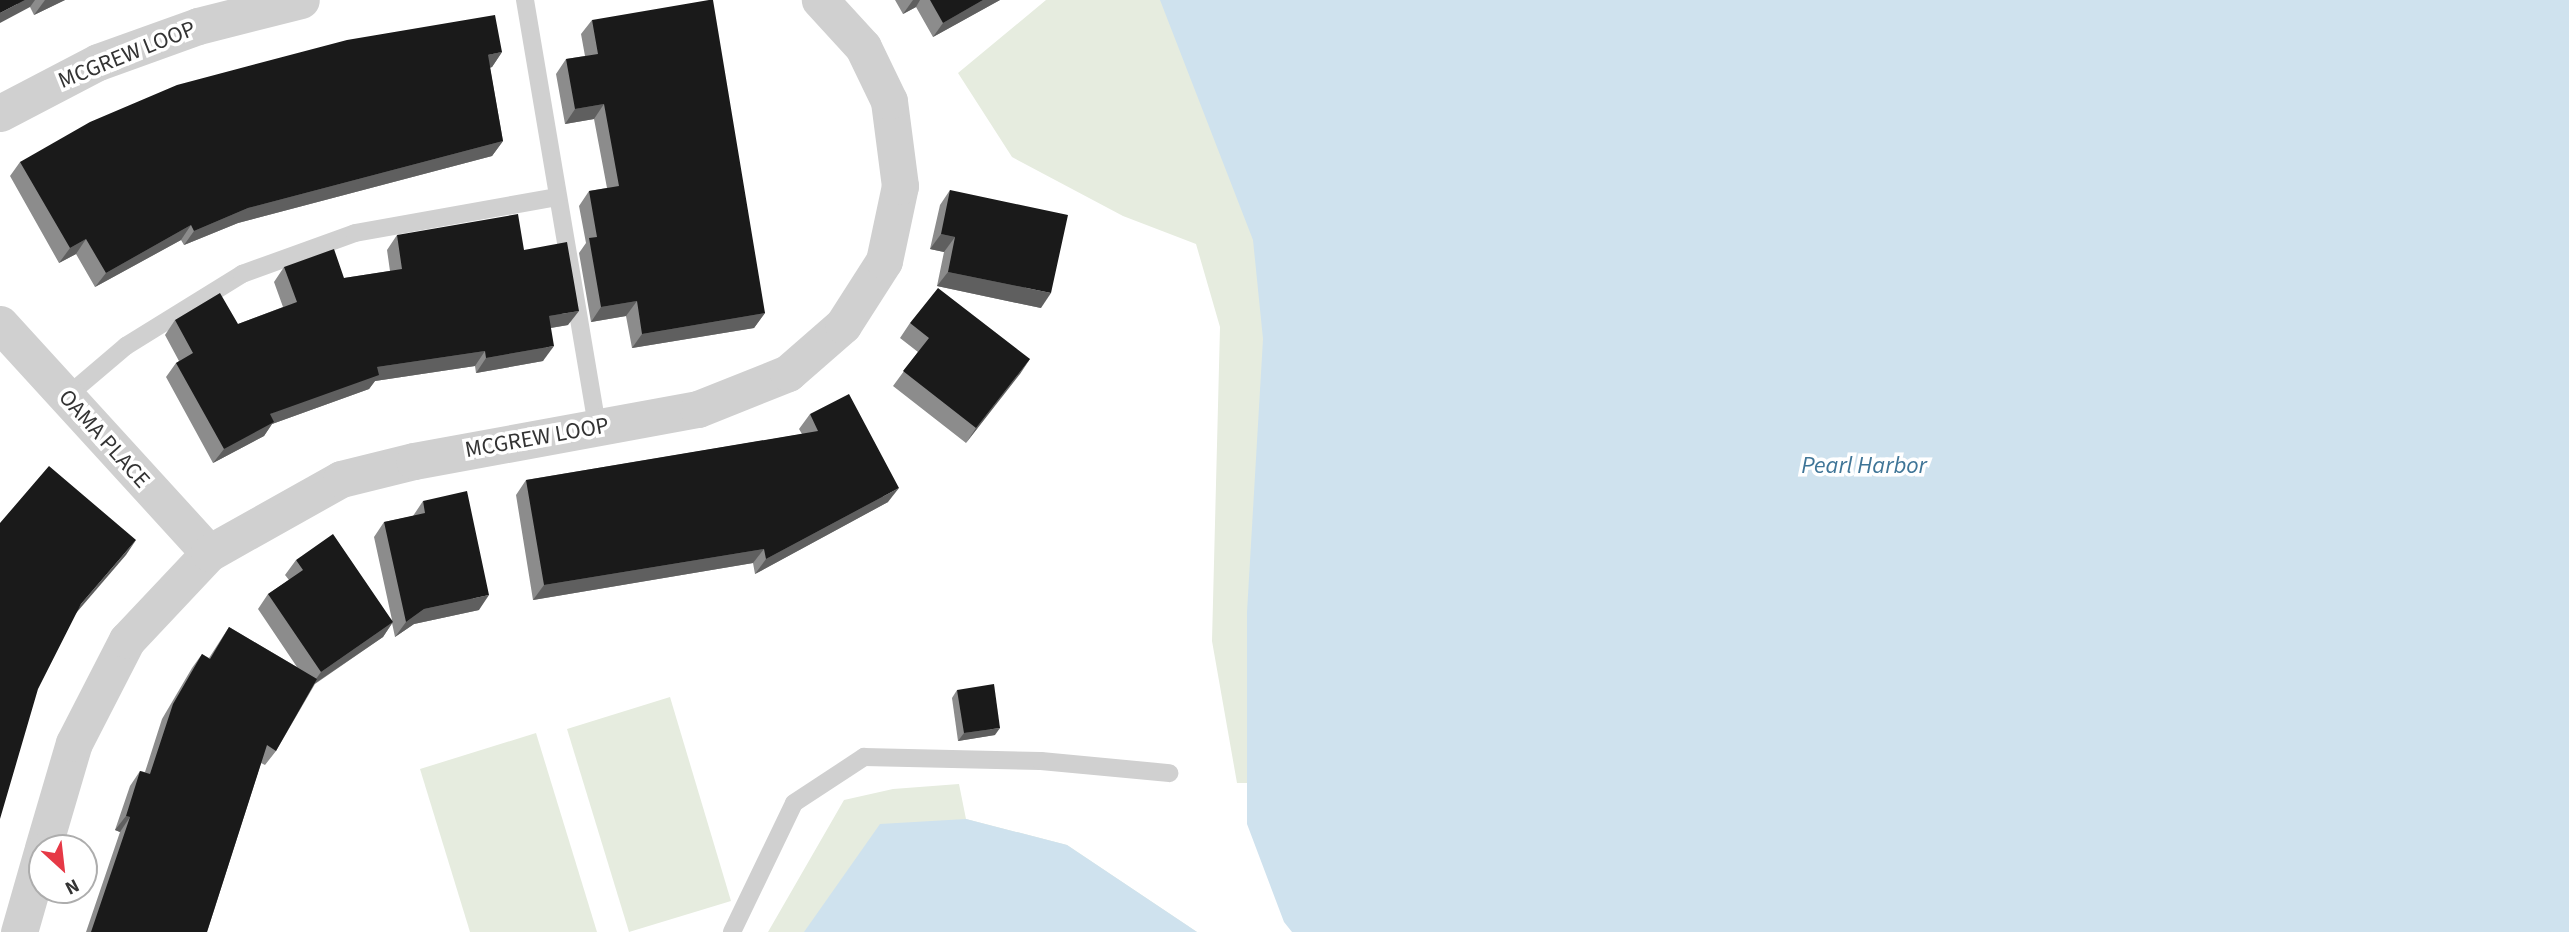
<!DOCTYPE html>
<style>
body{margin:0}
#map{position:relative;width:2569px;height:932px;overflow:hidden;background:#fff;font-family:"Source Sans 3",sans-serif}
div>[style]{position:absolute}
.green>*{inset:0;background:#e6ecdf}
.water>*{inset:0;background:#cfe2ee}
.lane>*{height:18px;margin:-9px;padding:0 9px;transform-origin:9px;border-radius:9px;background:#d0d0d0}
.street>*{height:37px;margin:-18.5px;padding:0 18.5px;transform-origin:18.5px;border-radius:18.5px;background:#d0d0d0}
.wall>*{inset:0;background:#8c8c8c}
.shaded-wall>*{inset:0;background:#5f5f5f}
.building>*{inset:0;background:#1a1a1a}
span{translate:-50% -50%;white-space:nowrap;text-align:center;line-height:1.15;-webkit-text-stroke:7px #fff;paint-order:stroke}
.street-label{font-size:23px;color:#333}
.water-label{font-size:24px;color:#3f7597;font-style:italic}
.north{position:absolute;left:28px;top:834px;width:70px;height:70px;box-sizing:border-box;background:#fff;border:2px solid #adadad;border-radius:50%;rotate:153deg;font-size:19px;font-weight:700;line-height:28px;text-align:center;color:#333}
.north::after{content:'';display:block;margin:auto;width:24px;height:32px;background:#e63946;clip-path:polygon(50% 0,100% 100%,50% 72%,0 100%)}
</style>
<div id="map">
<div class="green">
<i style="clip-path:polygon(1046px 0,1187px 0,1283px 242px,1296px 783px,1237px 783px,1212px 641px,1220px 327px,1196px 244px,1123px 216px,1012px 157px,958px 73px)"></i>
<i style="clip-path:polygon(670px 697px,731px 901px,629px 932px,567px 729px)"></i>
<i style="clip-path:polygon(536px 733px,597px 932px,470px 932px,420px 769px)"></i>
<i style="clip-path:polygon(959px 784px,966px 819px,1067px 845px,1197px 932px,768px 932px,844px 800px,893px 789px)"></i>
</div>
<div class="water">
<i style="clip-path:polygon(1160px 0,2569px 0,2569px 932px,1292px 932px,1284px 922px,1247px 824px,1247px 612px,1263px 339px,1253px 240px)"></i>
<i style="clip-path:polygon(966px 819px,1067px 845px,1197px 932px,804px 932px,880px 824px)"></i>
</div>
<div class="lane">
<i style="left:525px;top:0;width:433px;rotate:80.4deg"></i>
<i style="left:66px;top:397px;width:79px;rotate:-40.4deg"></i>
<i style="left:126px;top:346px;width:137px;rotate:-31.8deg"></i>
<i style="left:242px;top:274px;width:120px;rotate:-19.9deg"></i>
<i style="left:355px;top:233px;width:206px;rotate:-10.1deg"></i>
<i style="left:732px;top:932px;width:143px;rotate:-64.3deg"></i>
<i style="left:794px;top:803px;width:84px;rotate:-33.3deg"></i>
<i style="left:864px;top:757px;width:177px;rotate:1.3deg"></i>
<i style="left:1041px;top:761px;width:129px;rotate:5.4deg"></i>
</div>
<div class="street">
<i style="left:0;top:113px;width:110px;rotate:-27.5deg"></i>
<i style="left:98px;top:62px;width:106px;rotate:-19.8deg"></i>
<i style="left:198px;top:26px;width:106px;rotate:-14.2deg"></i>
<i style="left:0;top:324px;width:310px;rotate:47.6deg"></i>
<i style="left:43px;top:848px;width:109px;rotate:-73.6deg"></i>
<i style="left:74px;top:743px;width:116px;rotate:-62.8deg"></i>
<i style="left:127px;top:640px;width:120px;rotate:-46.7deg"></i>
<i style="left:209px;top:553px;width:151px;rotate:-29.3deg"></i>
<i style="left:341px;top:479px;width:75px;rotate:-13.9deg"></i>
<i style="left:414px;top:461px;width:289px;rotate:-10.4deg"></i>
<i style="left:698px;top:409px;width:97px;rotate:-21.8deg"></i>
<i style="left:788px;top:373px;width:73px;rotate:-41.1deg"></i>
<i style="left:843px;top:325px;width:76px;rotate:-57.4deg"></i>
<i style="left:884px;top:261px;width:77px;rotate:-78deg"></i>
<i style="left:900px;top:186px;width:86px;rotate:-97.4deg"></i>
<i style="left:889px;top:101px;width:60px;rotate:-115.7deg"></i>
<i style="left:863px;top:47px;width:64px;rotate:-132.5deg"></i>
<i style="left:19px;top:932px;width:83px;rotate:-74deg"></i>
</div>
<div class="wall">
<i style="clip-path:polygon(0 0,65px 0,34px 15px,30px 7px)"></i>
<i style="clip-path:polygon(895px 0,1000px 0,933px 37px,916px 7px,903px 14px)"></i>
<i style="clip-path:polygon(592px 20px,765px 313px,754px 328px,632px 348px,626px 316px,591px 322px,579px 253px,586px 243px,579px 206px,589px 191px,607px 188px,594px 119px,565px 124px,556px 74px,566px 59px,585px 56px,581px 34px)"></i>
<i style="clip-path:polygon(502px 52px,492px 67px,490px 68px,503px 141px,492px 156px,238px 223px,184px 245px,181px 240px,95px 287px,76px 254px,59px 263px,10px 176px,20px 162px)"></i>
<i style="clip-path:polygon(950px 190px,1041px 308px,937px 286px,944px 252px,930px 249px,940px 205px)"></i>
<i style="clip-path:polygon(397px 235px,524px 250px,568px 325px,551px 328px,543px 361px,476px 373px,475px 366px,375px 381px,369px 389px,272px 424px,264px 436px,213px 463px,166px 377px,176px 363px,179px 361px,165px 335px,175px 320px,238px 324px,283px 307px,274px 282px,284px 267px,344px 278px,390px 271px,387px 250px)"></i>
<i style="clip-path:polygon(910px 323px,1030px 359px,966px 443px,893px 386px,918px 352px,900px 338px)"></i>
<i style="clip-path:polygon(810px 414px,888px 502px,755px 574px,753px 563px,533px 600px,516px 495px,526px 480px,802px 434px,799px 429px)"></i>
<i style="clip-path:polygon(423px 501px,479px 610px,414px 624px,395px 637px,392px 623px,383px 637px,315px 684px,276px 751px,265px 765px,261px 763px,207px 932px,86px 932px,120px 832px,115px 830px,130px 786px,140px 771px,145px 772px,162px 719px,192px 668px,202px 654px,209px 658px,229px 627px,297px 667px,258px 609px,268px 594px,289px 580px,285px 575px,296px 560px,392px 620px,374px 537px,384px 522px,413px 516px)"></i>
<i style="clip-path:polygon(957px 690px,995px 735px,958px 741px,952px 698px)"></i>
</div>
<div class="shaded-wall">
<i style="clip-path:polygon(25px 0,35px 0,30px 7px,0 23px,0 13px)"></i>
<i style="clip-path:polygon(45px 0,65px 0,34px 15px)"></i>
<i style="clip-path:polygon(913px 0,920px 0,916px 7px,903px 14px)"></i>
<i style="clip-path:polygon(983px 0,1000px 0,933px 37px,943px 23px)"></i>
<i style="clip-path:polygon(502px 52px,492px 67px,477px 70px,488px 55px)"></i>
<i style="clip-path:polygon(604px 104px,594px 119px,565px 124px,575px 109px)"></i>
<i style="clip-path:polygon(503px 141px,492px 156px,238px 223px,184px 245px,194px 231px,248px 208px)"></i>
<i style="clip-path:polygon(191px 225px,181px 240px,95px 287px,106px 273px)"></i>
<i style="clip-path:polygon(941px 234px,955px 237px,944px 252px,930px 249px)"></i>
<i style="clip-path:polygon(86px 239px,76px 254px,59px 263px,70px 248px)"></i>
<i style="clip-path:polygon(948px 272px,1051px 293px,1041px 308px,937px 286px)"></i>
<i style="clip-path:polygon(637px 301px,626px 316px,591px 322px,601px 307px)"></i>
<i style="clip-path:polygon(579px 311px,568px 325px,538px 330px,549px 316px)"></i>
<i style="clip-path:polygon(765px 313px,754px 328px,632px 348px,642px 334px)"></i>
<i style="clip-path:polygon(554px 346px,543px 361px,476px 373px,486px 358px)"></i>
<i style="clip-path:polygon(485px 351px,475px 366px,375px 381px,369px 389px,272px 424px,264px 436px,213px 463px,224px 449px,270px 414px,377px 367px)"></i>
<i style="clip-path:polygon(1030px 359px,1020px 374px,966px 443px,976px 428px)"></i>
<i style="clip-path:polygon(899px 488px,888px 502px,755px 574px,766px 559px)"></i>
<i style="clip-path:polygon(136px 540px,126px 555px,71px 619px,81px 604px)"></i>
<i style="clip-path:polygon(764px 549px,753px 563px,533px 600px,544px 585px)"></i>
<i style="clip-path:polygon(489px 595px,479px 610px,414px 624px,395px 637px,406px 622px,424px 609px)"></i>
<i style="clip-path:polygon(393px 622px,383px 637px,311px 686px,321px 672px)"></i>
<i style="clip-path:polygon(1000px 728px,995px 735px,958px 741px,964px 733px)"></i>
<i style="clip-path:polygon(126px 816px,130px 817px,120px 832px,115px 830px)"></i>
</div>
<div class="building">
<i style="clip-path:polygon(0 0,25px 0,0 13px)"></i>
<i style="clip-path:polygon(709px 0,713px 0,765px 313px,642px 334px,637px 301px,601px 307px,589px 238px,597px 237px,589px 191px,619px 186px,604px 104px,575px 109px,566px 59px,598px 54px,592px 20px)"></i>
<i style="clip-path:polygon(930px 0,983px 0,943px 23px)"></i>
<i style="clip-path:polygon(495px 15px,502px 52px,488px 55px,503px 141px,248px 208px,194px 231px,191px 225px,106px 273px,86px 239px,70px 248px,20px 162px,90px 122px,177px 85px,347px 40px)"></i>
<i style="clip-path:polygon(950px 190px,1068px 215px,1051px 293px,948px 272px,955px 237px,941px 234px)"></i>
<i style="clip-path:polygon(518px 214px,524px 250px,567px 242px,579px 311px,549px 316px,554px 346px,486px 358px,485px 351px,377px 367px,379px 375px,270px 414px,274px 422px,224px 449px,176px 363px,193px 353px,175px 320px,220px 293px,238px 324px,297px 302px,284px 267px,334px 249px,344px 278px,402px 269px,397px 235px)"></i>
<i style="clip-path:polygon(938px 288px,1030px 359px,976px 428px,903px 371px,929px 338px,910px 323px)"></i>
<i style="clip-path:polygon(849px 394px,899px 488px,766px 559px,764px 549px,544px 585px,526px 480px,818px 431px,810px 414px)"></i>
<i style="clip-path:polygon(49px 466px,136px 540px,81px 604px,38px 689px,0 819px,0 523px)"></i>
<i style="clip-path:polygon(467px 491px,489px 595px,424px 609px,406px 622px,384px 522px,425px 513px,423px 501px)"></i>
<i style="clip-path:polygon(333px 534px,393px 622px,321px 672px,268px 594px,303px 570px,296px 560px)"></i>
<i style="clip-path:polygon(229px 627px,317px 679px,276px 751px,267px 745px,207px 932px,91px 932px,130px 817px,126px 816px,140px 771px,150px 774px,173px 704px,202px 654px,210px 659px)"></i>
<i style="clip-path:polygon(994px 684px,1000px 728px,964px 733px,957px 690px)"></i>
</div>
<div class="street-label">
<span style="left:127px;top:55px;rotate:-22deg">MCGREW LOOP</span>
<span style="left:537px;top:438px;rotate:-10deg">MCGREW LOOP</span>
<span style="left:104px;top:439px;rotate:48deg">OAMA PLACE</span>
</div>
<div class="water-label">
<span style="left:1864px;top:466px">Pearl Harbor</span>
</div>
<div class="north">N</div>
</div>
